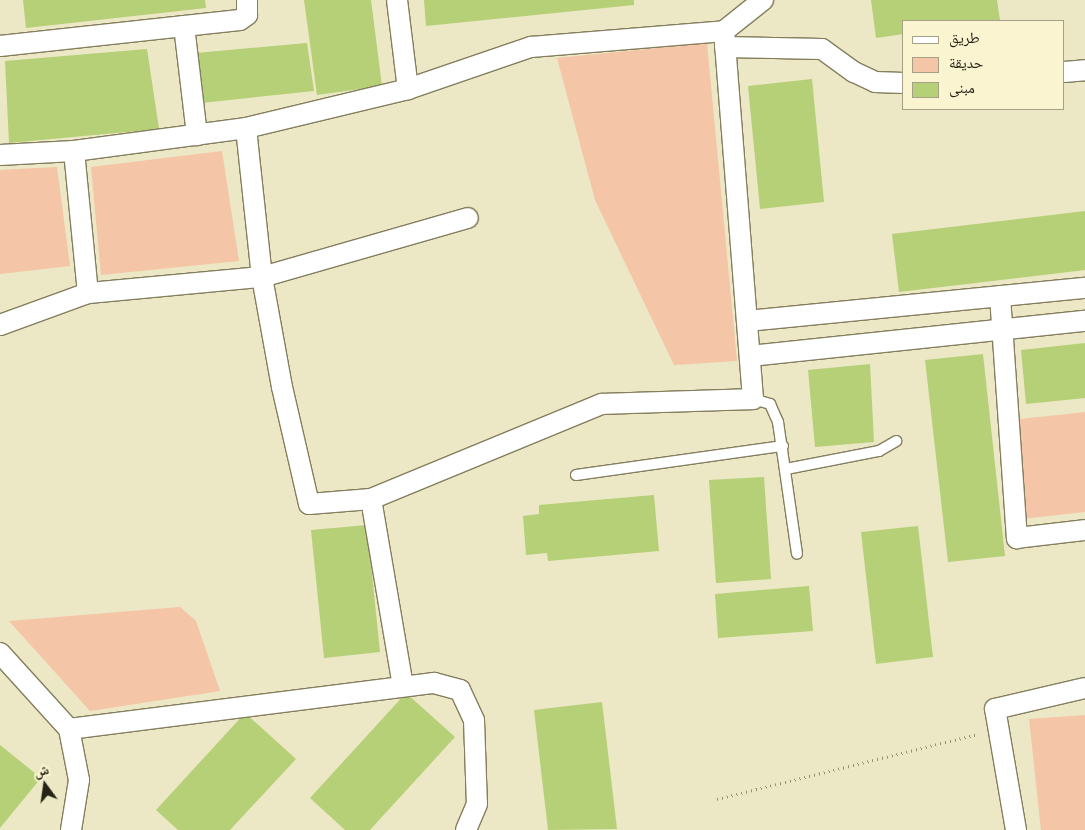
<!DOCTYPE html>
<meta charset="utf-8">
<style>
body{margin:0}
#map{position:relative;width:1085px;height:830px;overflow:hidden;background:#ece7c4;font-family:Helvetica,"Noto Naskh Arabic",sans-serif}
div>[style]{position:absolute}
.green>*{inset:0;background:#f4c5a7}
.building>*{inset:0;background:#b5d077}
.path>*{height:3px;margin-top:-1.5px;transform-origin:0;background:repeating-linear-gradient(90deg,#949177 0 1px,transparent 0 5px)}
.roads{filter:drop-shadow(1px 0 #837e5e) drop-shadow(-1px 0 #837e5e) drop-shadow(0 1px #837e5e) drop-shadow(0 -1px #837e5e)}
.service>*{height:10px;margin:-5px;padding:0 5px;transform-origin:5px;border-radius:5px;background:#fff}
.minor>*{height:20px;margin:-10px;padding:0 10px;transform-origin:10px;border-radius:10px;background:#fff}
span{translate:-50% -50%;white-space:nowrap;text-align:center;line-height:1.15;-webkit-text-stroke:4px #faf4d1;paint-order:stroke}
.legend{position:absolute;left:902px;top:20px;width:162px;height:90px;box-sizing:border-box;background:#faf4d1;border:1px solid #a5a086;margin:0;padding:6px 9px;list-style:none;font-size:15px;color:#252316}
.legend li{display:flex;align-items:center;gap:10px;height:25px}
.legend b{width:25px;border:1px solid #a5a086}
.north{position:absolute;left:20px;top:760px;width:50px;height:50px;-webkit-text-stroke:4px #faf4d1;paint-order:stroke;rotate:346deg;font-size:14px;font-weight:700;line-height:20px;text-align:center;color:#252316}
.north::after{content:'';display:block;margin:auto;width:18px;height:22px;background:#252316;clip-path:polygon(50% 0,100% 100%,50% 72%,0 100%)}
</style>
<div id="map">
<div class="green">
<i style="clip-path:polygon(707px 43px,737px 361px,674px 365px,595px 200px,557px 58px)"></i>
<i style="clip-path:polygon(222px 151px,239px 261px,101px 275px,91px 167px)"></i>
<i style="clip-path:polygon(57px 167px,70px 266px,0 274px,0 170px)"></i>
<i style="clip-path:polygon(1085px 412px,1085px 512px,1021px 519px,1011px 420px)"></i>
<i style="clip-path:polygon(180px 607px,196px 621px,220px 691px,90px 711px,9px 621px)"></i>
<i style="clip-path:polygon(1085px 715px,1085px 830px,1041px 830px,1029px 719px)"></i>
</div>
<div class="building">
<i style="clip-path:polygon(23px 0,205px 0,206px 8px,26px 28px)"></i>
<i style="clip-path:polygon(304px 0,371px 0,382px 86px,317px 95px)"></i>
<i style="clip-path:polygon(424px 0,634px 0,634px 5px,426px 26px)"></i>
<i style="clip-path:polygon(871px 0,997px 0,1000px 20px,904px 21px,904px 34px,876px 38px)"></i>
<i style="clip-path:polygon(307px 43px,314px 91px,201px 103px,196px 53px)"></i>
<i style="clip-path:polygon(147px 49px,159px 129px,9px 143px,5px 61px)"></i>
<i style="clip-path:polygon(812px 79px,824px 202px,760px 209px,748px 86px)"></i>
<i style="clip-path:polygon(1085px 211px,1085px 270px,899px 292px,892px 234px)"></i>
<i style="clip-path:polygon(1085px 343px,1085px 398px,1026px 404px,1021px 350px)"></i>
<i style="clip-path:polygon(983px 354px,1005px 556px,948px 562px,925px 360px)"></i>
<i style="clip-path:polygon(870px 364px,874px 442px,815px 447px,808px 370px)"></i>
<i style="clip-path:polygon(764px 477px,771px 579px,716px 583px,709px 480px)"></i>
<i style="clip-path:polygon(654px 495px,659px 551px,548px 561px,547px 553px,526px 555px,523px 516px,539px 514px,539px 505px)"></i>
<i style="clip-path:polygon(367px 525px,380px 652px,324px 658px,311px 530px)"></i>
<i style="clip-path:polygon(918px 526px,933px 657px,876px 664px,861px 532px)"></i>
<i style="clip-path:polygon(809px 586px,813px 631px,718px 638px,715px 594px)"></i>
<i style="clip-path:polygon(406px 693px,455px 737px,370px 830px,345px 830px,310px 798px)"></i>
<i style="clip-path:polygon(602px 702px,617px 829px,548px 830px,534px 710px)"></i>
<i style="clip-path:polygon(245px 713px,296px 759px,230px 830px,178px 830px,156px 810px)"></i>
<i style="clip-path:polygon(0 745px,41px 778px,0 828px)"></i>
</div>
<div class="path">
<i style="left:717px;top:799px;width:269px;rotate:-14deg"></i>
</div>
<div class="roads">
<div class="service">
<i style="left:753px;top:399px;width:18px;rotate:16deg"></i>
<i style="left:770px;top:404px;width:20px;rotate:66deg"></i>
<i style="left:778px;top:422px;width:133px;rotate:81.8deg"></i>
<i style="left:786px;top:469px;width:95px;rotate:-11deg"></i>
<i style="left:879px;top:451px;width:20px;rotate:-30deg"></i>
<i style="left:576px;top:475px;width:209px;rotate:-8deg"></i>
</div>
<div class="minor">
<i style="left:397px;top:0;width:90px;rotate:83deg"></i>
<i style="left:184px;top:26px;width:110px;rotate:83.2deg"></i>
<i style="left:0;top:46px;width:241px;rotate:-6.2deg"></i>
<i style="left:240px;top:20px;width:9px;rotate:-36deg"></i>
<i style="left:247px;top:15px;width:15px;rotate:-90deg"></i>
<i style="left:725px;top:47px;width:97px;rotate:1.2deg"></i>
<i style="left:822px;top:49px;width:39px;rotate:36deg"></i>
<i style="left:854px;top:72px;width:23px;rotate:25deg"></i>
<i style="left:875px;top:82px;width:29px;rotate:2deg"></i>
<i style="left:1064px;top:72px;width:21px;rotate:-5deg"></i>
<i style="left:246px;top:128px;width:150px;rotate:83.9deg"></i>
<i style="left:262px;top:277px;width:112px;rotate:79.7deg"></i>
<i style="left:282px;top:387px;width:120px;rotate:77deg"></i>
<i style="left:309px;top:504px;width:62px;rotate:-4.6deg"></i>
<i style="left:371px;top:499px;width:250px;rotate:-22.4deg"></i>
<i style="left:602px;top:404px;width:151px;rotate:-1.9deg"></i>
<i style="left:753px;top:399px;width:369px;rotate:-94.5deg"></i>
<i style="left:74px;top:151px;width:143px;rotate:84.4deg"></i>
<i style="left:0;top:155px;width:74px;rotate:-3.1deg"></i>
<i style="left:74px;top:151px;width:174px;rotate:-7.6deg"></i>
<i style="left:246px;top:128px;width:167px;rotate:-13.5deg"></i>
<i style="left:408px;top:89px;width:130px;rotate:-18.9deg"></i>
<i style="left:531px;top:47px;width:194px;rotate:-4.7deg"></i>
<i style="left:724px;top:31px;width:50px;rotate:-38.5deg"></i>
<i style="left:1000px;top:296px;width:243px;rotate:86deg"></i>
<i style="left:1017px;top:538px;width:68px;rotate:-6.7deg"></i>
<i style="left:747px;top:321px;width:340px;rotate:-5.6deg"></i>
<i style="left:0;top:325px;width:94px;rotate:-20deg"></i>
<i style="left:88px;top:293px;width:175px;rotate:-5.3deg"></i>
<i style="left:262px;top:277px;width:214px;rotate:-16deg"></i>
<i style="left:750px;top:356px;width:337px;rotate:-6deg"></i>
<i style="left:371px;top:499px;width:190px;rotate:80.3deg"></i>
<i style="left:0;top:653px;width:103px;rotate:47.8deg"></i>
<i style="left:69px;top:729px;width:52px;rotate:78.9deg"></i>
<i style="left:79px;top:780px;width:51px;rotate:99.1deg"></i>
<i style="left:69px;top:729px;width:368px;rotate:-7.2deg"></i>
<i style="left:434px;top:683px;width:27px;rotate:15deg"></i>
<i style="left:460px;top:690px;width:33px;rotate:65deg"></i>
<i style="left:474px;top:720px;width:84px;rotate:88deg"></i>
<i style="left:477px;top:804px;width:28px;rotate:113deg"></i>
<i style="left:1016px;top:830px;width:123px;rotate:-99.8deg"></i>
<i style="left:995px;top:709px;width:92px;rotate:-13.1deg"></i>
</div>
</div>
<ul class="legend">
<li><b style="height:6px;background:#fff"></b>طريق</li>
<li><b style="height:14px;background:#f4c5a7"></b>حديقة</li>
<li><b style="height:14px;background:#b5d077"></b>مبنى</li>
</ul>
<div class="north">ش</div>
</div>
